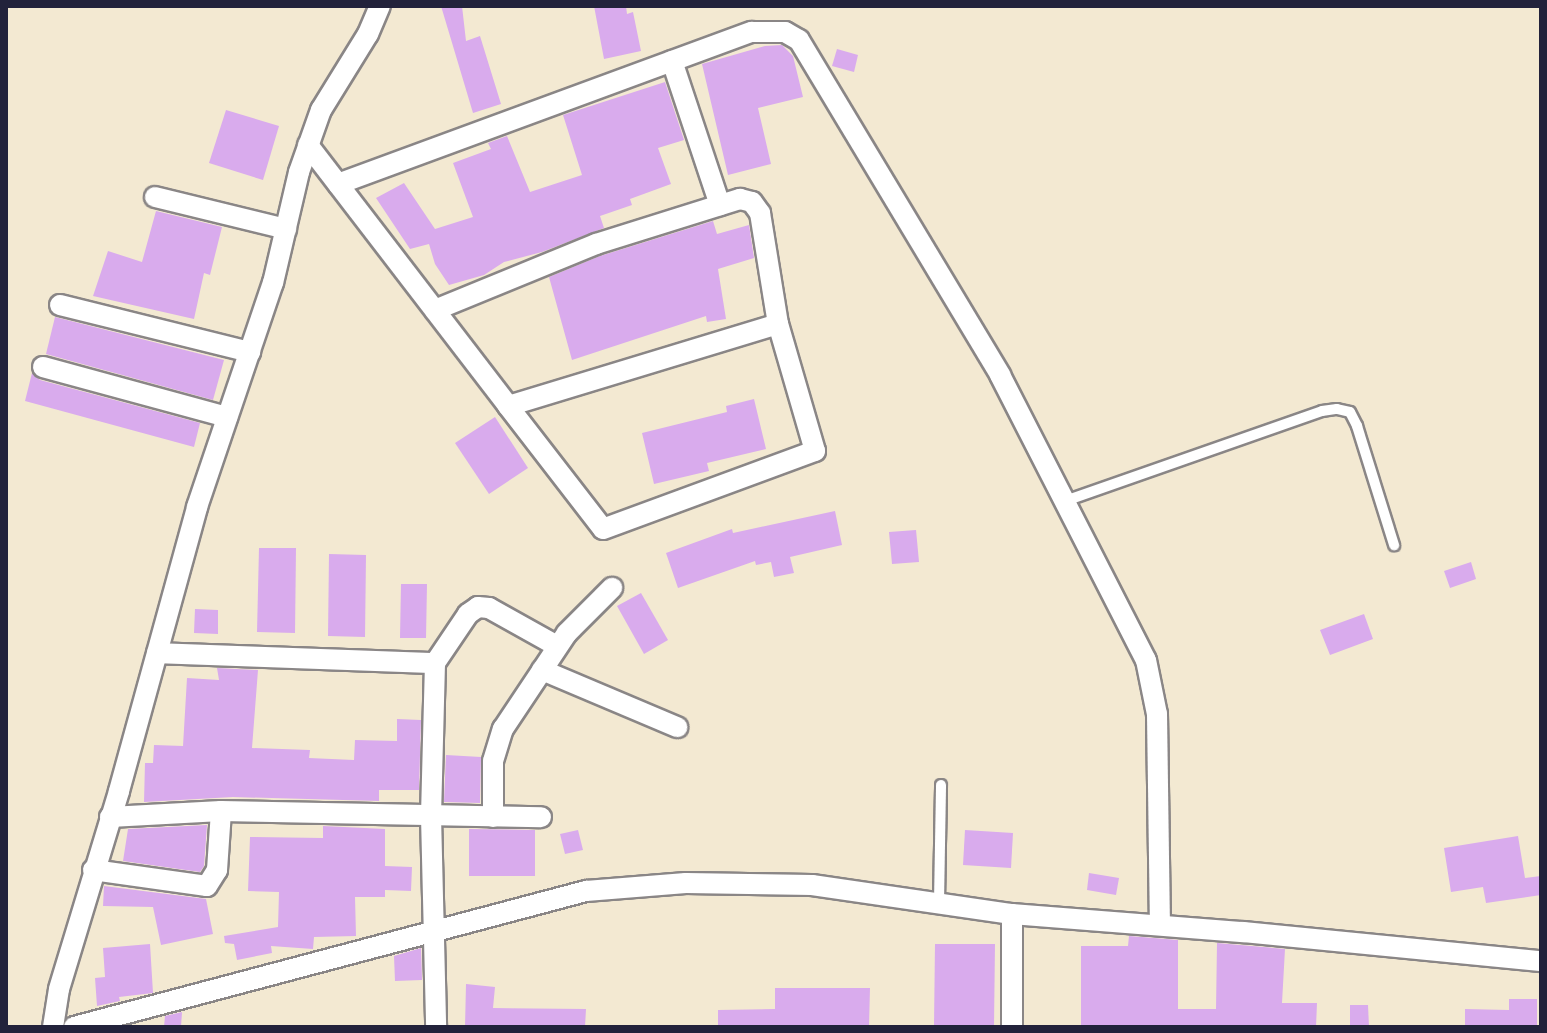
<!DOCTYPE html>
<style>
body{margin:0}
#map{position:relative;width:1547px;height:1033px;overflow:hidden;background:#f3e9d2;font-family:Cardo,serif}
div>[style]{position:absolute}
.building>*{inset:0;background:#d9abed}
.roads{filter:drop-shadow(2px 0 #8a8686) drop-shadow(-2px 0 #8a8686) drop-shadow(0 2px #8a8686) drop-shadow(0 -2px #8a8686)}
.lane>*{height:10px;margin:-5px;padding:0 5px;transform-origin:5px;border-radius:5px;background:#fff}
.street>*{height:20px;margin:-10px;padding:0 10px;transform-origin:10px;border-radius:10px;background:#fff}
span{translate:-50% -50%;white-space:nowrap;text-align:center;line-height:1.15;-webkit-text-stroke:6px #fdfcf7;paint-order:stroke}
.frame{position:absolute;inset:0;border:8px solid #22223b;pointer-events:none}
</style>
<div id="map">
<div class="building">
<i style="clip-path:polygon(441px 6px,462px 6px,466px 41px,480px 36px,501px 104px,473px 113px)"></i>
<i style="clip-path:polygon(594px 6px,626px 6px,627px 14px,633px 12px,641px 51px,604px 59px)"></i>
<i style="clip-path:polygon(782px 45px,793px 56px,803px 97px,758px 108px,771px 164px,728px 175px,702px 64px,765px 46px)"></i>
<i style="clip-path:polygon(837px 49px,858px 55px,854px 72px,832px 66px)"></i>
<i style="clip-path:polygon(665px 82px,684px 140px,658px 148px,671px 184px,630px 199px,632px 205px,600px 216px,604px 228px,542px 252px,504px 262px,484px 275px,449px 285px,435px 264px,429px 244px,410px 249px,376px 198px,404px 183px,435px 229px,473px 217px,453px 163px,491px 149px,488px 143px,507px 136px,530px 192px,582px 175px,563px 115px)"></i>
<i style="clip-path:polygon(226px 110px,279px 126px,263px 180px,209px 163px)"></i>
<i style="clip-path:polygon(156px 211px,222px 227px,210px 275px,204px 273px,194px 319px,93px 296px,108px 251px,142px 262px)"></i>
<i style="clip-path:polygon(713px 221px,717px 234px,749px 225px,754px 258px,718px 269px,726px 319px,707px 322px,706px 316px,572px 360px,549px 277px,600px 256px)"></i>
<i style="clip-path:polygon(55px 317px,224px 360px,213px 400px,46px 354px)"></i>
<i style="clip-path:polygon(32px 373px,40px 380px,200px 423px,194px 447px,25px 401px)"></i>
<i style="clip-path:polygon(754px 399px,766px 449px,707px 463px,709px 471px,654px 484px,642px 433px,727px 412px,726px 406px)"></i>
<i style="clip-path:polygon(495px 417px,528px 468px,489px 494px,455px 443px)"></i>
<i style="clip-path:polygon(835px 511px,842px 545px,790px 557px,794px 573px,774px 577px,771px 562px,756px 565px,755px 561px,678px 588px,666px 553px,732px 529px,733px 533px)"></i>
<i style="clip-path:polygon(916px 530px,919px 562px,892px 564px,889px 532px)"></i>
<i style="clip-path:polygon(259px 548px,296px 548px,295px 633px,257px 632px)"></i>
<i style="clip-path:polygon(329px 554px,366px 555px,365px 637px,328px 636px)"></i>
<i style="clip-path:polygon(1471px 562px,1476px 579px,1450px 588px,1444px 571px)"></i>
<i style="clip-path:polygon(401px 584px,427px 584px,426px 638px,400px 638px)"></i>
<i style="clip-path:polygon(641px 593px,668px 640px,644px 654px,617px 606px)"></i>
<i style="clip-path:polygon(195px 609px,218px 610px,218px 634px,194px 633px)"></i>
<i style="clip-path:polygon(1364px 614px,1373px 639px,1330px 655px,1320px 630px)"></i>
<i style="clip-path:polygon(217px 668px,258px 670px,252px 748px,310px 750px,309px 758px,354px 760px,355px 740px,397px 741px,397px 719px,421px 720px,419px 790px,379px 790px,379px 801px,233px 797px,144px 802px,145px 763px,153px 763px,154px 745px,183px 746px,187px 678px,219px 680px)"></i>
<i style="clip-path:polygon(446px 755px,481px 757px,480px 803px,444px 802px)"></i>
<i style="clip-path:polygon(207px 825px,204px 866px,200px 872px,123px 861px,128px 829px)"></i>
<i style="clip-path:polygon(323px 826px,385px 829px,385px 866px,412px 867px,411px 891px,385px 890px,385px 897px,355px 897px,356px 936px,314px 937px,313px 949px,271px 946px,272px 953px,237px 960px,234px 944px,225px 943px,224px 936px,278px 927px,279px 892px,248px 891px,250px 837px,323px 838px)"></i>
<i style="clip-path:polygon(469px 829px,535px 830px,535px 876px,469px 876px)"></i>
<i style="clip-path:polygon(578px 830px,583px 850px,565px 854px,560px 834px)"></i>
<i style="clip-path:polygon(965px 830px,1013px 833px,1011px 868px,963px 865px)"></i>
<i style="clip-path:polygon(1518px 836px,1525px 878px,1541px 876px,1541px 895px,1486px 903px,1483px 887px,1451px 892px,1444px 848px)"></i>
<i style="clip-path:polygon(1089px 873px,1119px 878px,1116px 895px,1087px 890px)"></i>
<i style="clip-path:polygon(104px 886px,206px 899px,213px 934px,161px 945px,153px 907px,103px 906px)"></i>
<i style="clip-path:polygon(1129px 936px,1178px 940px,1178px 1009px,1216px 1009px,1217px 943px,1285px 949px,1282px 1003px,1317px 1003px,1316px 1027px,1081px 1027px,1081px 946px,1128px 946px)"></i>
<i style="clip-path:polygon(150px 944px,153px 993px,119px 997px,120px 1001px,97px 1006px,95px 978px,105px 977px,103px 948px)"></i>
<i style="clip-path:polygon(935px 944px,995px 944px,994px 1027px,934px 1027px)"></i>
<i style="clip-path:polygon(421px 948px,422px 980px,395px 981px,394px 956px)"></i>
<i style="clip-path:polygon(466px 984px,495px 987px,493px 1008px,586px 1009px,585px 1027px,465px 1027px)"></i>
<i style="clip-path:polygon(775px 988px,870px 988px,869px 1027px,718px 1027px,718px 1010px,775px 1009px)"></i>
<i style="clip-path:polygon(1509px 999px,1537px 999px,1537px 1027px,1465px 1027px,1465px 1009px,1509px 1010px)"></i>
<i style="clip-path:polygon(1350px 1005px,1368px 1005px,1369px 1027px,1350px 1027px)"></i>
<i style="clip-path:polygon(182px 1012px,181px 1027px,164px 1027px,165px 1016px)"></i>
</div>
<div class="roads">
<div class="lane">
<i style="left:1065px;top:501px;width:272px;rotate:-19.3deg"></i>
<i style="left:1322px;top:411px;width:15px;rotate:-8deg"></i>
<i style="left:1337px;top:409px;width:13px;rotate:13deg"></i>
<i style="left:1350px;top:412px;width:16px;rotate:63deg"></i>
<i style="left:1357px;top:426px;width:125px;rotate:72.7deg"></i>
<i style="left:939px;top:902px;width:117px;rotate:-89deg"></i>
</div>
<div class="street">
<i style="left:672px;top:61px;width:152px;rotate:71.6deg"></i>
<i style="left:308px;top:145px;width:329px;rotate:52.5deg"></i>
<i style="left:508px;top:406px;width:155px;rotate:52.3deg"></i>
<i style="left:603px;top:529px;width:226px;rotate:-20.2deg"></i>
<i style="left:815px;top:451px;width:132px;rotate:-106.2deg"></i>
<i style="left:778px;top:324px;width:282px;rotate:163.1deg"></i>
<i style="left:338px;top:184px;width:441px;rotate:-20.2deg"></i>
<i style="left:752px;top:32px;width:33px"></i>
<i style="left:785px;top:32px;width:16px;rotate:30deg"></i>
<i style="left:799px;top:40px;width:391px;rotate:59deg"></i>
<i style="left:1000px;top:375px;width:320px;rotate:62.9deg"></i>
<i style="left:1146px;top:660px;width:55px;rotate:78.5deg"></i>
<i style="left:1157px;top:714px;width:211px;rotate:89.2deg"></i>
<i style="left:155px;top:197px;width:135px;rotate:13.7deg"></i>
<i style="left:60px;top:305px;width:196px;rotate:13.9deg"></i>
<i style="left:435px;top:310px;width:174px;rotate:-22.3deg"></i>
<i style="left:596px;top:244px;width:151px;rotate:-17.4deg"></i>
<i style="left:740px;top:199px;width:12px;rotate:14deg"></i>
<i style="left:752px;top:202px;width:14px;rotate:54deg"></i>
<i style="left:760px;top:213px;width:112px;rotate:80.8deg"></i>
<i style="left:43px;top:367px;width:191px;rotate:15.2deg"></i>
<i style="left:157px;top:653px;width:278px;rotate:2.1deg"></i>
<i style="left:435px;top:663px;width:153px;rotate:91.5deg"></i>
<i style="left:431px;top:816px;width:211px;rotate:88.6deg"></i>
<i style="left:435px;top:663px;width:59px;rotate:-56deg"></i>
<i style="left:468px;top:614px;width:12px;rotate:-35deg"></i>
<i style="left:478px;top:607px;width:11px;rotate:5deg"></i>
<i style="left:489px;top:608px;width:78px;rotate:29.2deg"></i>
<i style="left:542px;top:670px;width:147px;rotate:22.9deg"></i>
<i style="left:110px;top:817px;width:111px;rotate:-3.1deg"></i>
<i style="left:221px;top:811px;width:320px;rotate:1.1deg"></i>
<i style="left:493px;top:817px;width:56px;rotate:-90deg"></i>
<i style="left:493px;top:761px;width:34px;rotate:-73deg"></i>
<i style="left:503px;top:729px;width:115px;rotate:-56.3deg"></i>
<i style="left:567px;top:633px;width:64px;rotate:-45deg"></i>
<i style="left:93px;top:870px;width:115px;rotate:8deg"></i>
<i style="left:207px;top:886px;width:19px;rotate:-58deg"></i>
<i style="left:217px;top:870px;width:59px;rotate:-86.1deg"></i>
<i style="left:1012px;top:914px;width:113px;rotate:90deg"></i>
<i style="left:53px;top:1027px;width:38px;rotate:-81deg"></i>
<i style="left:59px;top:989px;width:207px;rotate:-73.1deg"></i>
<i style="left:119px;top:791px;width:295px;rotate:-74.6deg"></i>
<i style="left:197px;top:507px;width:237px;rotate:-71.3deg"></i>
<i style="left:273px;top:283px;width:114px;rotate:-76.8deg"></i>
<i style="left:299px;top:172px;width:66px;rotate:-70.5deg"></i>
<i style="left:321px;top:110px;width:89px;rotate:-58.3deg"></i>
<i style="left:368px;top:34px;width:30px;rotate:-67deg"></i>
<i style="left:74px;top:1027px;width:530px;rotate:-14.88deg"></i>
<i style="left:586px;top:891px;width:100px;rotate:-4.6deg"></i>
<i style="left:686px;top:883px;width:126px;rotate:0.9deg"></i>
<i style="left:812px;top:885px;width:202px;rotate:8.3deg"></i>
<i style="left:1012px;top:914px;width:232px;rotate:4.5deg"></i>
<i style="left:1243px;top:932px;width:299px;rotate:5.6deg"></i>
</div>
</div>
<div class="frame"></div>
</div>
